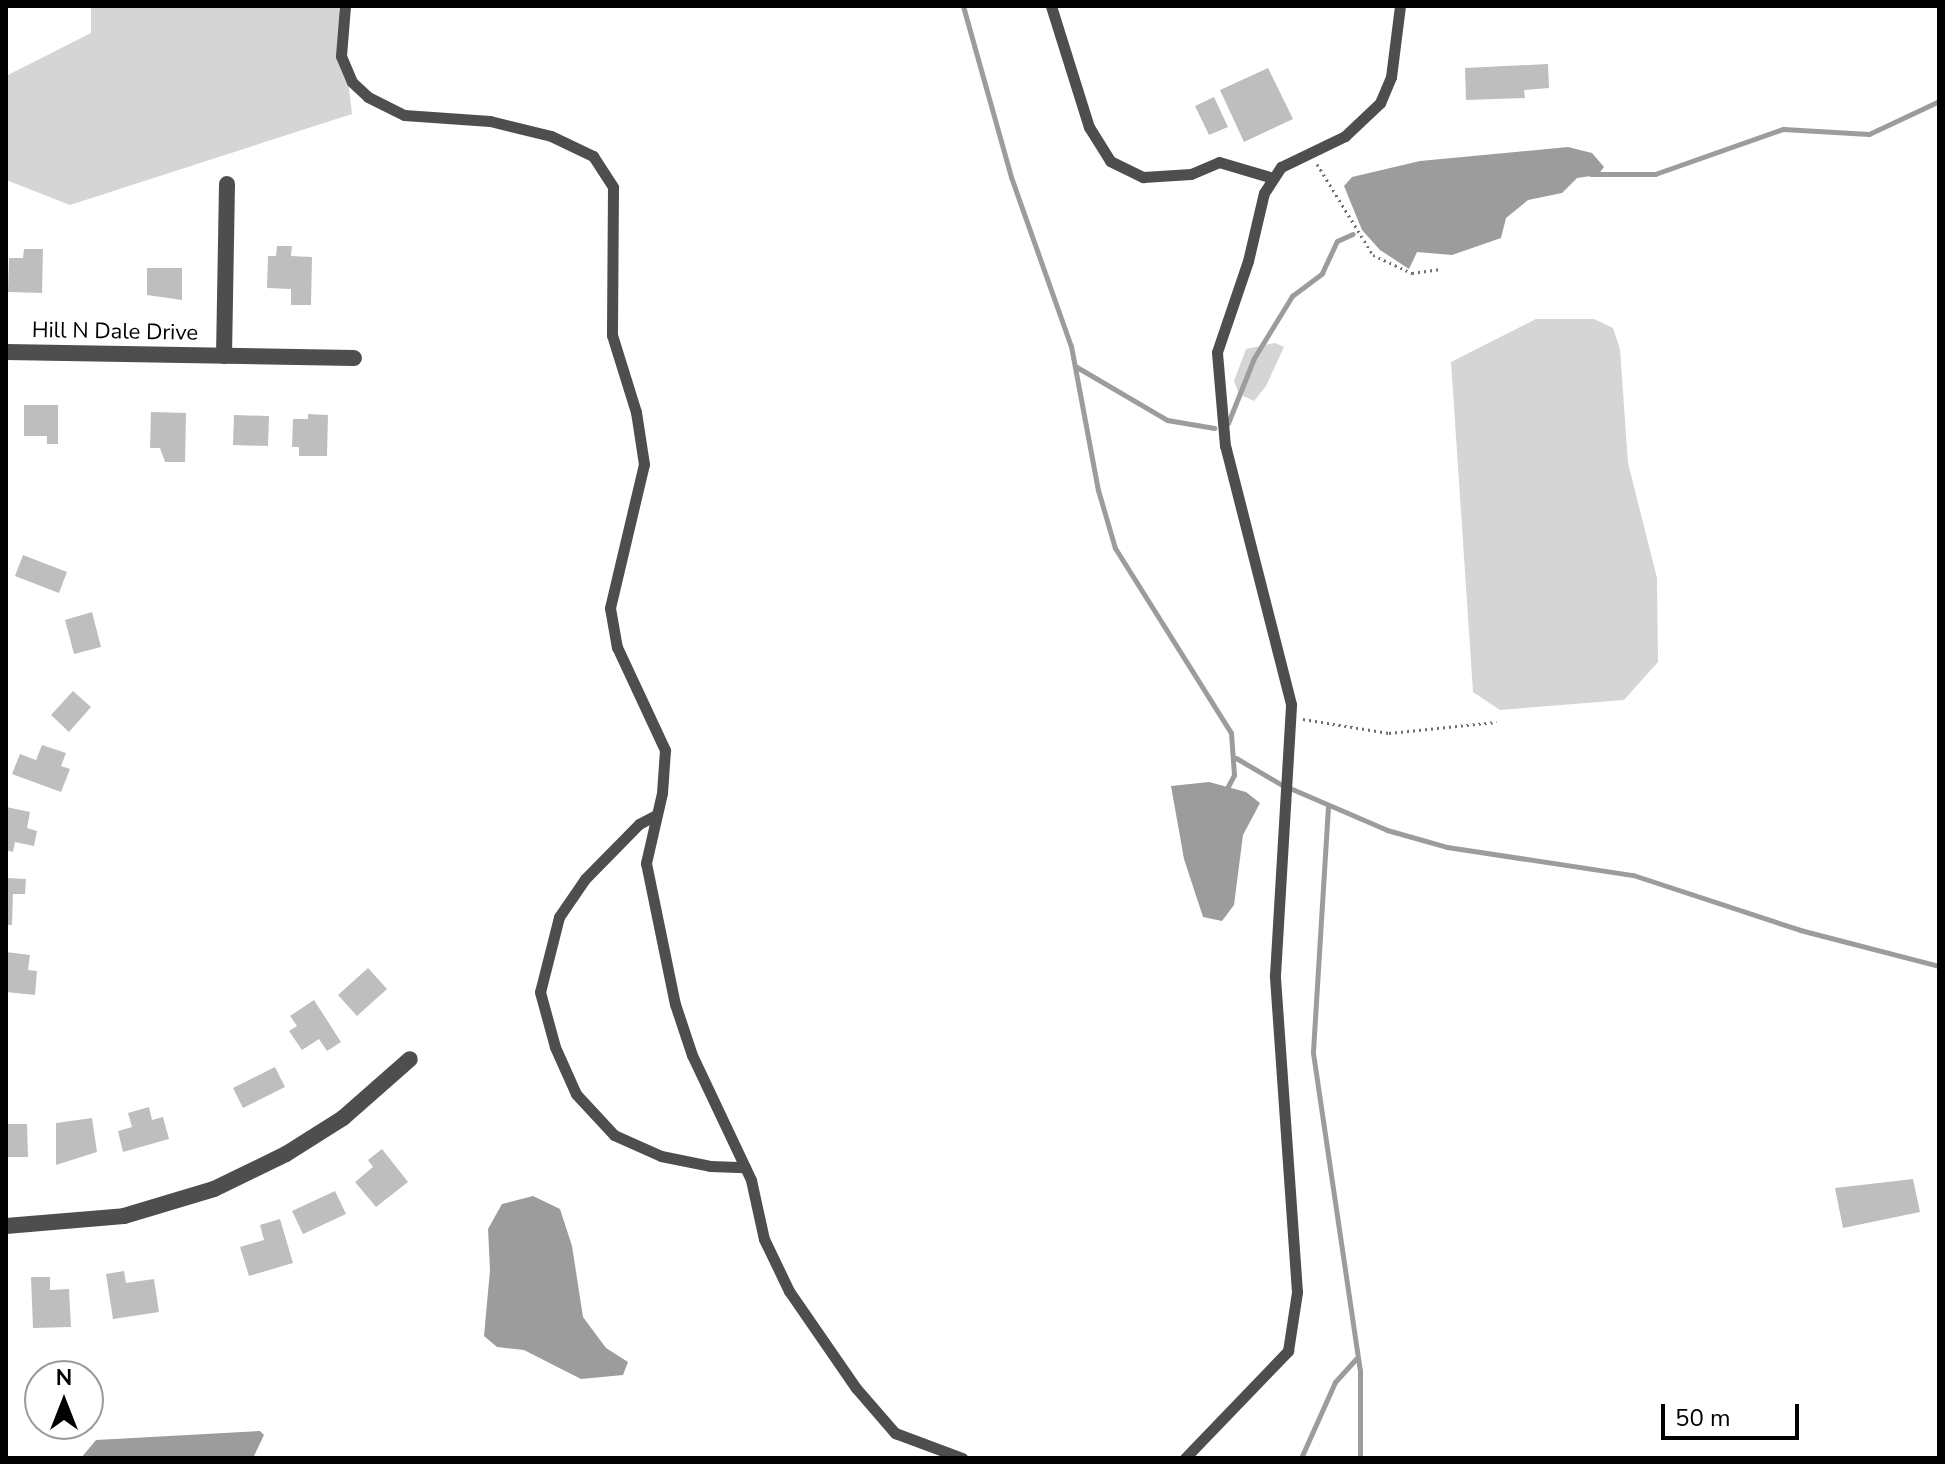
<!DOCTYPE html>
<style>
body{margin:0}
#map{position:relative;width:1945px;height:1464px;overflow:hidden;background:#fff;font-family:"Nunito Sans",sans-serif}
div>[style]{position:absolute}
.green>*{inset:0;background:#d5d5d5}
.water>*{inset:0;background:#9c9c9c}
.stream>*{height:5px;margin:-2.5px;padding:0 2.5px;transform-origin:2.5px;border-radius:2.5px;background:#9c9c9c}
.building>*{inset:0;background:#bebebe}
.path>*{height:3px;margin-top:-1.5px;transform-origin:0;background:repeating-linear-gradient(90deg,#707070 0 2px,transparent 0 6px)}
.lane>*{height:11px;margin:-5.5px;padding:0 5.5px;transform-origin:5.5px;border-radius:5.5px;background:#4e4e4e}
.street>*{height:16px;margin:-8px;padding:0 8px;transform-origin:8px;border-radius:8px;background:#4e4e4e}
span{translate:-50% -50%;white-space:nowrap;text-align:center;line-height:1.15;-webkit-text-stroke:6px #fff;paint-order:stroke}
.street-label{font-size:22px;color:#000}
.frame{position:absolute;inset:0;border:8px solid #000;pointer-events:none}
.north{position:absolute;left:24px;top:1360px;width:80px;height:80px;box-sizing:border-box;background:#fff;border:2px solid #999;border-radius:50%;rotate:0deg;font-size:22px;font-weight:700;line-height:32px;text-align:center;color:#000}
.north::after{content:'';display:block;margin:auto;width:28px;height:36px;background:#000;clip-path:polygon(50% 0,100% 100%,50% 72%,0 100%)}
.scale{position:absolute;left:1661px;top:1404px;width:138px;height:36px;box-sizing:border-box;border:4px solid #000;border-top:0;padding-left:10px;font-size:24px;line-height:28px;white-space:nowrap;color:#000;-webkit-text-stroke:6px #fff;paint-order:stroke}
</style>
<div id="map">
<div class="green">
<i style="clip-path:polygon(91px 6px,339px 6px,352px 114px,70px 205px,6px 180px,6px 76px,91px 33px)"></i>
<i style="clip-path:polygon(1536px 319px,1594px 319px,1613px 328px,1620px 349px,1628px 463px,1657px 578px,1658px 662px,1624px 700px,1500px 710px,1473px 692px,1451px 362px)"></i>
<i style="clip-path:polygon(1275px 343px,1284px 347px,1266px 386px,1254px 401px,1239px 394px,1234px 381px,1246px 349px)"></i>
</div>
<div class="water">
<i style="clip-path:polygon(1568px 147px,1592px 153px,1604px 167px,1598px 175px,1577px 178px,1562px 193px,1528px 200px,1506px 218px,1501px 238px,1452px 255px,1417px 252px,1409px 269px,1380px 250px,1362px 230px,1344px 186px,1352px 177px,1420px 161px)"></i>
<i style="clip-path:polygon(1209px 782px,1246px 792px,1260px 803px,1243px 835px,1234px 905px,1222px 921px,1203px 917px,1184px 859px,1171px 786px)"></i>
<i style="clip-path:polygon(533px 1196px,560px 1209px,572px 1246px,583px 1317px,606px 1348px,628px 1362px,623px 1375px,581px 1379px,524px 1350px,497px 1347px,484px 1336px,490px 1270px,488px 1229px,502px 1204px)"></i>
<i style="clip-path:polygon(260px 1431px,264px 1435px,253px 1458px,81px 1458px,96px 1440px)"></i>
</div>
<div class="stream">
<i style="left:963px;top:6px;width:178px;rotate:74.3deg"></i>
<i style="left:1011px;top:177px;width:179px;rotate:70.5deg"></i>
<i style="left:1071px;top:346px;width:147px;rotate:79.4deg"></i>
<i style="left:1098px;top:490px;width:60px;rotate:73.7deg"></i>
<i style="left:1115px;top:548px;width:218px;rotate:57.9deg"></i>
<i style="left:1231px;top:733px;width:42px;rotate:85.9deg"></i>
<i style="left:1234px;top:775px;width:19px;rotate:118deg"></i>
<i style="left:1591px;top:174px;width:64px"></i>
<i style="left:1655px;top:174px;width:136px;rotate:-19.4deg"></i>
<i style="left:1783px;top:129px;width:86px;rotate:3.3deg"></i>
<i style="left:1869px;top:134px;width:77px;rotate:-25.2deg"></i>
<i style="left:1075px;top:366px;width:107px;rotate:30.4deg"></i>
<i style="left:1167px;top:420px;width:48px;rotate:9.7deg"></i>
<i style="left:1228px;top:423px;width:70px;rotate:-68.2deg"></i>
<i style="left:1254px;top:358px;width:73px;rotate:-58.5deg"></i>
<i style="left:1292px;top:296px;width:38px;rotate:-37deg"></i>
<i style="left:1322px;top:273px;width:35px;rotate:-65deg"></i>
<i style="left:1337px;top:241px;width:17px;rotate:-24deg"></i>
<i style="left:1236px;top:758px;width:53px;rotate:30.4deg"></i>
<i style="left:1292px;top:789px;width:103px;rotate:23.3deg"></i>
<i style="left:1387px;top:830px;width:62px;rotate:15.8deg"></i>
<i style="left:1447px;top:847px;width:188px;rotate:8.6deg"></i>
<i style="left:1633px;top:875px;width:176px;rotate:18.2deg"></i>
<i style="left:1800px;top:930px;width:144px;rotate:14.5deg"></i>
<i style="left:1328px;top:806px;width:247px;rotate:93.5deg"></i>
<i style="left:1313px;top:1053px;width:320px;rotate:81.6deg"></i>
<i style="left:1360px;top:1370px;width:88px;rotate:90deg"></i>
<i style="left:1301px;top:1458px;width:83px;rotate:-65.9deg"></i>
<i style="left:1335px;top:1382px;width:31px;rotate:-48deg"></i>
</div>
<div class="building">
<i style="clip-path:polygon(1548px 64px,1549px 88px,1524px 90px,1525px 98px,1466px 100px,1465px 68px)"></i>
<i style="clip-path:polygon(1268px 68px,1293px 119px,1244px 142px,1220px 90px)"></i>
<i style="clip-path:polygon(1214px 97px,1228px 127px,1209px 135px,1195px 106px)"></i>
<i style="clip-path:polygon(277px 246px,292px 246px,291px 256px,312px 257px,311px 305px,291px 305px,291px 289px,267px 288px,268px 256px,276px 256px)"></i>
<i style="clip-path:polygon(24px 249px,43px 249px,42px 293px,8px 292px,9px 258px,23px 258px)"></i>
<i style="clip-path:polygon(147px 268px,182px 268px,182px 300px,147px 295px)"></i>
<i style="clip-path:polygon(24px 405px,58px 405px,58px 444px,47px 444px,47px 436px,24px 436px)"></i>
<i style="clip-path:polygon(151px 412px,186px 413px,185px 462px,165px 462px,160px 448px,150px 448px)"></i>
<i style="clip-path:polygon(308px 414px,328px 415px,327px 456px,299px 456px,299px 447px,292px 447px,293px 419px,308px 419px)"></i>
<i style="clip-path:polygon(234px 415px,269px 416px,268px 446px,233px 445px)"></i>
<i style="clip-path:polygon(23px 555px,67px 572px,59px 593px,15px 576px)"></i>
<i style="clip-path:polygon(92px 612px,101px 647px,74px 654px,65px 620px)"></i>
<i style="clip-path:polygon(73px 691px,91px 707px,69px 732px,51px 715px)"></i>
<i style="clip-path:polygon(42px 745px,66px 753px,61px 766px,70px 769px,61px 792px,12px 774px,20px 754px,36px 760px)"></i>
<i style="clip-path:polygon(6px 807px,30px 812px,27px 828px,37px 831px,34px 846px,15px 842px,13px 852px,6px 850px)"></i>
<i style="clip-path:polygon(6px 878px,26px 879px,25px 894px,13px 894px,12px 925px,6px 925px)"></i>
<i style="clip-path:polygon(6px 952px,30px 955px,28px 970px,37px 971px,35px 995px,6px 992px)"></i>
<i style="clip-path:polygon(368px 968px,387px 989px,357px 1016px,338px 995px)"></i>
<i style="clip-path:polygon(314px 1000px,341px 1042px,327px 1051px,319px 1039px,302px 1050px,289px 1031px,297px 1026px,290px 1016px)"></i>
<i style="clip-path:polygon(275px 1067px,285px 1087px,243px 1108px,233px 1088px)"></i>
<i style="clip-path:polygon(149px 1107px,152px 1120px,163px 1117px,169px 1139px,123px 1152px,118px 1131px,132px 1127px,128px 1113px)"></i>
<i style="clip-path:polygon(92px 1118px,97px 1152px,56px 1165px,56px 1123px)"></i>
<i style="clip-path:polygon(6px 1124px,27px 1124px,28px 1157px,6px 1157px)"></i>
<i style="clip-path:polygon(382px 1149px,408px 1182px,376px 1207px,355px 1182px,373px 1167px,368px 1160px)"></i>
<i style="clip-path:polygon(1913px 1179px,1920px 1212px,1843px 1228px,1835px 1188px)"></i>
<i style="clip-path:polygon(335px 1191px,346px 1214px,303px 1234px,292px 1211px)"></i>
<i style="clip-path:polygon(280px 1219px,293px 1263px,249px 1276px,240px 1247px,264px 1240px,260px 1225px)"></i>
<i style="clip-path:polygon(124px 1271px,126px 1283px,154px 1279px,159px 1312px,113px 1319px,106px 1274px)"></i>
<i style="clip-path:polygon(31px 1277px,50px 1277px,50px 1290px,69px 1289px,71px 1327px,33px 1328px)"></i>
</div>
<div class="path">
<i style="left:1317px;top:164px;width:107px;rotate:58.4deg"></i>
<i style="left:1373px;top:255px;width:43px;rotate:24.8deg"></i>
<i style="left:1412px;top:273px;width:29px;rotate:-8deg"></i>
<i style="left:1303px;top:719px;width:87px;rotate:9.2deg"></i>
<i style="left:1389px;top:733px;width:108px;rotate:-5.9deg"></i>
</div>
<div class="lane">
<i style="left:345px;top:6px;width:50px;rotate:94.6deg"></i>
<i style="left:341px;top:56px;width:28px;rotate:67deg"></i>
<i style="left:352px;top:82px;width:22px;rotate:43deg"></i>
<i style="left:368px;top:97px;width:40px;rotate:26.6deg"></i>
<i style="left:404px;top:115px;width:86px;rotate:4deg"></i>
<i style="left:490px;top:121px;width:63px;rotate:13.8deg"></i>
<i style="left:551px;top:136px;width:47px;rotate:25.5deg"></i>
<i style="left:593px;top:156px;width:37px;rotate:57deg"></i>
<i style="left:613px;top:187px;width:148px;rotate:90.4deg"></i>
<i style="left:612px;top:335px;width:81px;rotate:72.7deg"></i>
<i style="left:636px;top:412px;width:53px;rotate:81.3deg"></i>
<i style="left:644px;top:464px;width:148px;rotate:103.3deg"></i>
<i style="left:610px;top:608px;width:40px;rotate:80deg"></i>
<i style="left:617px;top:647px;width:114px;rotate:65deg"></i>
<i style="left:665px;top:750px;width:43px;rotate:94deg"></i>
<i style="left:662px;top:793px;width:72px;rotate:102.9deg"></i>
<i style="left:646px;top:863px;width:144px;rotate:78.4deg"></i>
<i style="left:675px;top:1004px;width:54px;rotate:71.6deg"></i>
<i style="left:692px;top:1055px;width:138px;rotate:64.7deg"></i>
<i style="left:751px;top:1180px;width:60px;rotate:77.6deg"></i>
<i style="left:764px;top:1239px;width:58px;rotate:64.3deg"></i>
<i style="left:789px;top:1291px;width:118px;rotate:55.4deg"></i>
<i style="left:856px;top:1388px;width:60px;rotate:49.1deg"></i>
<i style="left:895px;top:1433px;width:72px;rotate:20.5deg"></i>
<i style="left:1051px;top:6px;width:127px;rotate:72.6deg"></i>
<i style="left:1089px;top:127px;width:40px;rotate:58deg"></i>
<i style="left:1110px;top:161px;width:37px;rotate:26deg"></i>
<i style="left:1143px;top:177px;width:48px;rotate:-3.6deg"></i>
<i style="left:1191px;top:174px;width:30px;rotate:-23deg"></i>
<i style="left:1219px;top:162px;width:56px;rotate:16.5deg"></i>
<i style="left:656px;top:815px;width:19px;rotate:152deg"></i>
<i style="left:639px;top:824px;width:77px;rotate:134.5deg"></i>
<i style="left:585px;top:879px;width:46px;rotate:124.4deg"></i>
<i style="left:559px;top:917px;width:77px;rotate:104.2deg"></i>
<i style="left:540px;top:992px;width:57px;rotate:74.7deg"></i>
<i style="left:555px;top:1047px;width:51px;rotate:65.9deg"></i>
<i style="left:576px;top:1094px;width:56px;rotate:47.2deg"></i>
<i style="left:614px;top:1135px;width:51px;rotate:24.1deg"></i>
<i style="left:661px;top:1156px;width:50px;rotate:11.5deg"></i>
<i style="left:710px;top:1166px;width:35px;rotate:2deg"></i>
<i style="left:1185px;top:1458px;width:149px;rotate:-46.1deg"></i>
<i style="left:1288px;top:1351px;width:60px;rotate:-81.3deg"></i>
<i style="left:1297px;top:1292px;width:318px;rotate:-94deg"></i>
<i style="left:1275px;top:975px;width:271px;rotate:-86.6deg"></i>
<i style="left:1291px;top:704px;width:266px;rotate:-104.3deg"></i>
<i style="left:1225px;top:446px;width:94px;rotate:-94.9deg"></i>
<i style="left:1217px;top:352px;width:96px;rotate:-71.2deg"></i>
<i style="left:1248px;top:261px;width:70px;rotate:-76.8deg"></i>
<i style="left:1264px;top:193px;width:31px;rotate:-57deg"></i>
<i style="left:1281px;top:167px;width:71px;rotate:-25.8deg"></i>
<i style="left:1345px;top:136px;width:48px;rotate:-43.3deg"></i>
<i style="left:1380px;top:103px;width:28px;rotate:-67deg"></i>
<i style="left:1391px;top:77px;width:72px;rotate:-82.8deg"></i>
</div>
<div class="street">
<i style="left:6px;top:352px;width:348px;rotate:1deg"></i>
<i style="left:224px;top:356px;width:172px;rotate:-89deg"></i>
<i style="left:6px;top:1226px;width:118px;rotate:-4.8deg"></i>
<i style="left:124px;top:1216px;width:94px;rotate:-16.7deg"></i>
<i style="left:214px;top:1189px;width:80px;rotate:-25.9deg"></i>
<i style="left:286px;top:1154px;width:67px;rotate:-32.3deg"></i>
<i style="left:343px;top:1118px;width:89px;rotate:-41.4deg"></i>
</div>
<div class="street-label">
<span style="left:115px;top:332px;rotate:1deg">Hill N Dale Drive</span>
</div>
<div class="frame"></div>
<div class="north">N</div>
<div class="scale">50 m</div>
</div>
